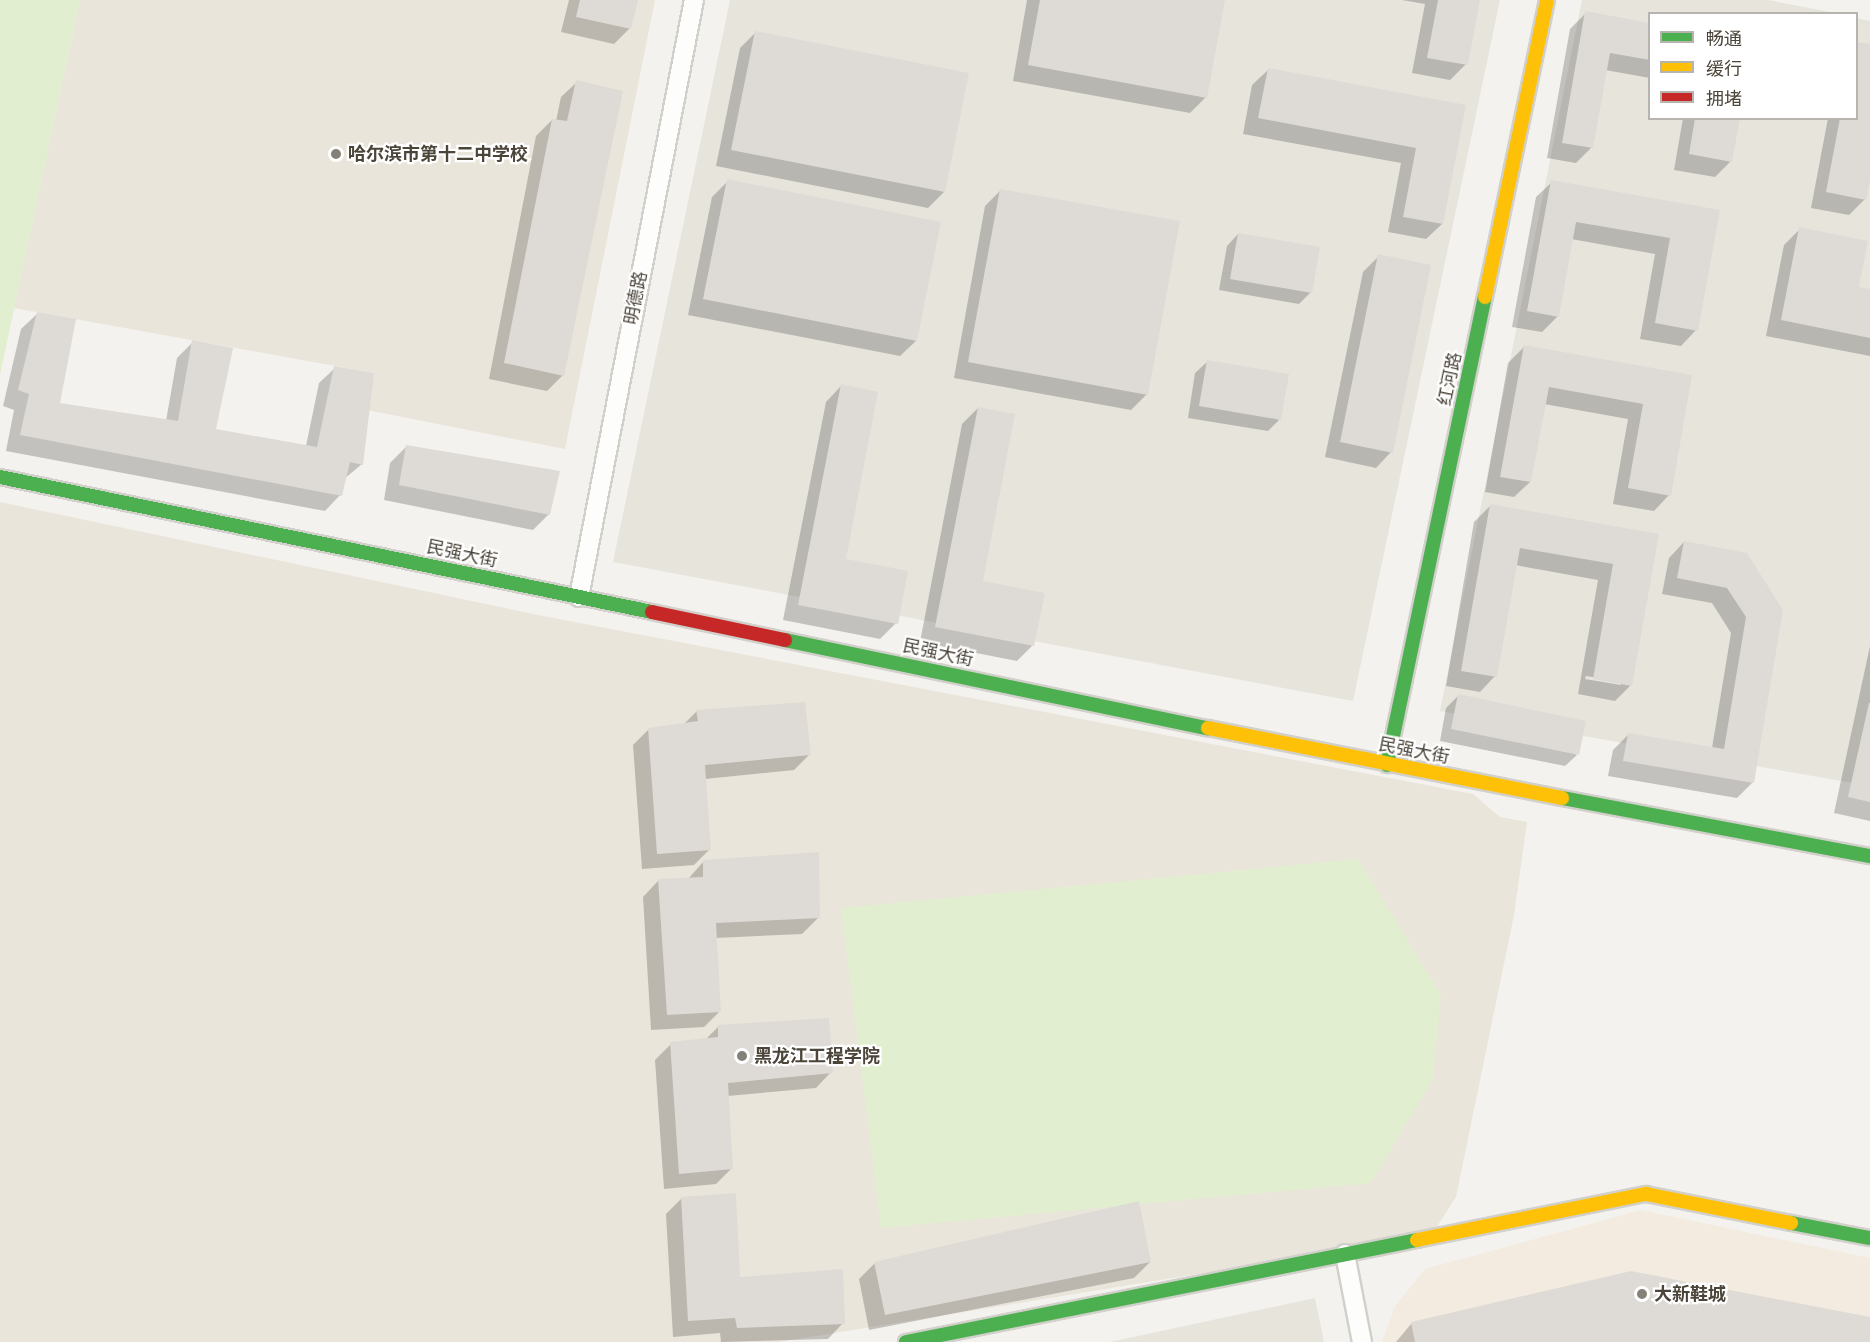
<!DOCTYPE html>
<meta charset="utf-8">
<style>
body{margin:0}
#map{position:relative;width:1870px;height:1342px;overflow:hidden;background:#f4f2ee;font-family:Raleway,"Noto Sans SC",sans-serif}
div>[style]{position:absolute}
.residential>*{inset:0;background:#e7e4dc}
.commercial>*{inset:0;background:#f3ebdf}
.education>*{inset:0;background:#eae5da}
.green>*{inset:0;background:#e1eecf}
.shadow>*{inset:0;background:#0003}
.building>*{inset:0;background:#dedbd6}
.roads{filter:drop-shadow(2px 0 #d2d0cb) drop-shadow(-2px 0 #d2d0cb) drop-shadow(0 2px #d2d0cb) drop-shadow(0 -2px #d2d0cb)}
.street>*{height:18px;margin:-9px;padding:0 9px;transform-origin:9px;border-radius:9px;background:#fdfdfc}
.fast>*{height:14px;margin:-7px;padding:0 7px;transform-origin:7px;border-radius:7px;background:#4caf50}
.slow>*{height:14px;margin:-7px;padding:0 7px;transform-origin:7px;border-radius:7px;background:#ffc107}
.jam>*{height:14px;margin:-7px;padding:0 7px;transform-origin:7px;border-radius:7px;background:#c62828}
.dots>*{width:16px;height:16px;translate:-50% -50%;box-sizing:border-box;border:3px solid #fff;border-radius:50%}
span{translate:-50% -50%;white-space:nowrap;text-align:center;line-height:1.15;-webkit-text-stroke:4.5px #fff;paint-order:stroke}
.poi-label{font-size:18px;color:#4b4439;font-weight:700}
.left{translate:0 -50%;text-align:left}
.street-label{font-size:18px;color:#4b4439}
.legend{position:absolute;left:1648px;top:12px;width:210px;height:108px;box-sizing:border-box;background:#fff;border:2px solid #b7b4b0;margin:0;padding:8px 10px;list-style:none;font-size:18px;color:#4b4439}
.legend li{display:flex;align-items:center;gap:12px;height:30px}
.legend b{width:30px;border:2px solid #b7b4b0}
</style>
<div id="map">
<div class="residential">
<i style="clip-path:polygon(730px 0,1500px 0,1353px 701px,613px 562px)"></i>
<i style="clip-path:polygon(1582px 0,1768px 0,1835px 13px,1650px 14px,1650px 118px,1856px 118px,1857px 18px,1870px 21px,1870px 786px,1440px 711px)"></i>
<i style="clip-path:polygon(1315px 1298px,1324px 1342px,1110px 1342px)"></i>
</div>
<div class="commercial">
<i style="clip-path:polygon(1641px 1210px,1870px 1258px,1870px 1342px,1382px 1342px,1395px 1306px,1425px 1269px)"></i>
</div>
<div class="education">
<i style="clip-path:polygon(80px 0,655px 0,565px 449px,367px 410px,374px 373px,14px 308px)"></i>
<i style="clip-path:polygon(0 502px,538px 615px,1473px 794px,1500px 817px,1527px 822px,1514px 915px,1456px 1197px,1431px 1236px,779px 1342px,0 1342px)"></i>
</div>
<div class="green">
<i style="clip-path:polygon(0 0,80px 0,0 375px)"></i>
<i style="clip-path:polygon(1358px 859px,1441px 995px,1433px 1079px,1371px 1183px,881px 1228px,841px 908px)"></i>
</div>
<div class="shadow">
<i style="clip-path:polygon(569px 0,636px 0,630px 28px,614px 44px,561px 32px)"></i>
<i style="clip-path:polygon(1027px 0,1224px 0,1206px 97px,1190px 113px,1013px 81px)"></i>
<i style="clip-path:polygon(1402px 0,1478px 0,1466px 64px,1450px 80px,1412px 73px,1425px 4px)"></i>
<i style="clip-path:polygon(1586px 13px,1650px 24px,1650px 78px,1605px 70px,1592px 147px,1576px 163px,1547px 158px,1570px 29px)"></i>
<i style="clip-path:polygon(756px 32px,944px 192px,928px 208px,716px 166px,740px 48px)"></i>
<i style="clip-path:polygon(1870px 46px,1870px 173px,1865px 199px,1849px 215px,1811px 208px,1828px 118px,1856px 118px)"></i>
<i style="clip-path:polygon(1268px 70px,1464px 106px,1442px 224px,1426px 239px,1388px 232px,1401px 163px,1243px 134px,1252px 85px)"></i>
<i style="clip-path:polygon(577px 82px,563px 375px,547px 391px,489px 379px,536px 136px,552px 120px,556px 121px,561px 97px)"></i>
<i style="clip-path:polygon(1683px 118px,1738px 118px,1731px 161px,1715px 177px,1674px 170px)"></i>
<i style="clip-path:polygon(728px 181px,916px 341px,900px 356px,688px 315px,712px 197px)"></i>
<i style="clip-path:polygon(1552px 182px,1718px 211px,1696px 330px,1681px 346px,1640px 339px,1655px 254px,1571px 239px,1558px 316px,1542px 332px,1512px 327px,1536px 197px)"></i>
<i style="clip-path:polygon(1001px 190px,1147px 394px,1131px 410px,954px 378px,985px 206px)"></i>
<i style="clip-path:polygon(1800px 229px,1857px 288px,1870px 290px,1870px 356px,1766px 336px,1784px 245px)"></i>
<i style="clip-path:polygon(1238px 234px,1311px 292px,1299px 304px,1219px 290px,1227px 246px)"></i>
<i style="clip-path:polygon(1379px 256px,1391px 452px,1376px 468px,1325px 457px,1363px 272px)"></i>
<i style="clip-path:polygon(37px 314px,58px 404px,166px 421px,177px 358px,193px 342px,214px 430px,306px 446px,319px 383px,335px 368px,362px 464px,344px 479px,340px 495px,325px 511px,6px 451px,14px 410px,3px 406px,21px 329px)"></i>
<i style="clip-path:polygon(1524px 347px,1691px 377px,1669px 495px,1654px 511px,1613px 504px,1628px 419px,1544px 404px,1530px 482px,1514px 497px,1485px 492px,1508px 363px)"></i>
<i style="clip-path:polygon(1207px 362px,1279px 420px,1268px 431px,1188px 418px,1195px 373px)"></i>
<i style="clip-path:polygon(841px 386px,844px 560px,896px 623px,880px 639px,783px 620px,826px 402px)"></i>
<i style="clip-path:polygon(978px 408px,981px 582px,1033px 645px,1017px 661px,920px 642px,962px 424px)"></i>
<i style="clip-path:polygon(406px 447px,549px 514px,533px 530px,384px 500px,390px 463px)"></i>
<i style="clip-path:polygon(evenodd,1490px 506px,1657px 535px,1631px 685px,1615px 701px,1578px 694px,1598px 580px,1515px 565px,1495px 676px,1480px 692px,1446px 686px,1474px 522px,1490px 506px,1586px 676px,1621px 682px,1621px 685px,1585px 679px,1586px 676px)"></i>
<i style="clip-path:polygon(1684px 542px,1746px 554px,1753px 782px,1737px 798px,1608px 776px,1613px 750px,1629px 734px,1712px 748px,1731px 633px,1712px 603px,1662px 594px,1669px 558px)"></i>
<i style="clip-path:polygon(1870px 646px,1870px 821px,1834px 813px)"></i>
<i style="clip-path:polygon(1458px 696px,1577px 755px,1565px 766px,1440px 741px,1446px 708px)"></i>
<i style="clip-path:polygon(697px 711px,810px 754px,794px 770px,705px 779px,710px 849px,694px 865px,642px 869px,633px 745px,649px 729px,683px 725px)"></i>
<i style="clip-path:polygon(704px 861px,818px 918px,802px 934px,715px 938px,720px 1011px,704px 1027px,651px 1030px,643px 897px,658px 881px,688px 879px)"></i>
<i style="clip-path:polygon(719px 1026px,831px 1072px,816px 1088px,727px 1096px,732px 1168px,716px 1184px,664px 1189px,655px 1060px,671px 1044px,705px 1040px)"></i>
<i style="clip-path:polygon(682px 1198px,738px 1279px,843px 1323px,828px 1339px,721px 1342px,720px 1333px,673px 1337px,666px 1214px)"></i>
<i style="clip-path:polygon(1150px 1262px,1134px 1278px,869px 1330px,859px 1279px,875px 1263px)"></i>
<i style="clip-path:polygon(1632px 1273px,1870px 1318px,1870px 1342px,1396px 1342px,1411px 1324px)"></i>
</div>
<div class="building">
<i style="clip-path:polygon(580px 0,638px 0,631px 29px,576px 17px)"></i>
<i style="clip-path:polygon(1040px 0,1225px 0,1207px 98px,1028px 65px)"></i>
<i style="clip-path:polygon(1438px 0,1480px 0,1468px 65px,1427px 58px)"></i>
<i style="clip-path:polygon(1585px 11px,1650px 23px,1650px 60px,1610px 53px,1593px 148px,1562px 143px)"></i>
<i style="clip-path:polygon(755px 31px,969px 73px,945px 192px,731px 150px)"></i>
<i style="clip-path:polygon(1856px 42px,1870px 44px,1870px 181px,1866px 200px,1826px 192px,1840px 118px,1856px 118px)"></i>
<i style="clip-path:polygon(1268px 68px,1466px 105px,1443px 224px,1403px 217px,1416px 148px,1258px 118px)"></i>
<i style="clip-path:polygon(576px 80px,623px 91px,564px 376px,504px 363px,552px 119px,567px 121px)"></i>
<i style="clip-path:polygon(1695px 118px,1740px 118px,1732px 162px,1689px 154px)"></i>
<i style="clip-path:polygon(727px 179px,941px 222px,917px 341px,703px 299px)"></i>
<i style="clip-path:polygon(1551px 180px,1720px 210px,1698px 331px,1655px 323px,1670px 238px,1576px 222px,1559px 317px,1527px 311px)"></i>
<i style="clip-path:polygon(1000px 189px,1180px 221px,1148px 395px,968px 362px)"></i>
<i style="clip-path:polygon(1799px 227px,1868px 241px,1859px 287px,1870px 289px,1870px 338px,1781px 320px)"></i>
<i style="clip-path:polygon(1238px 233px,1320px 247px,1312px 293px,1230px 279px)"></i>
<i style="clip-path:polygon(1378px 254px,1431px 265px,1393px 453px,1340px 442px)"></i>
<i style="clip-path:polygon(37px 312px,76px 319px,60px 403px,178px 421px,192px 340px,233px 348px,216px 429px,317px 447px,334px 366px,374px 373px,363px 465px,350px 462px,342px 496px,20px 435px,29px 394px,18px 390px)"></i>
<i style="clip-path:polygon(1524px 345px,1692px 375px,1671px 496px,1628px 488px,1643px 404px,1549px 387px,1531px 482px,1500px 477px)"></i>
<i style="clip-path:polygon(1207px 360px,1289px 374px,1281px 420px,1199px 406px)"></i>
<i style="clip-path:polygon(841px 384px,878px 392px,846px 559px,908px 571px,898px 624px,798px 605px)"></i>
<i style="clip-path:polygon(978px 407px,1015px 414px,983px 581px,1045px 593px,1034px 646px,935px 627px)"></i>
<i style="clip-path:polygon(406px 445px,560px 471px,550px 515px,399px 485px)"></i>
<i style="clip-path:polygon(1490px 504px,1659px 534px,1632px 686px,1593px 679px,1613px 564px,1520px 548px,1497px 677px,1461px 671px)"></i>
<i style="clip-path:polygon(1684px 541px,1747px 553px,1783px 610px,1754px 783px,1623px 761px,1628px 733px,1724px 749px,1746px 617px,1727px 588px,1677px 578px)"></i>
<i style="clip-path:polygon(1458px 694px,1586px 721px,1579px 755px,1451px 729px)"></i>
<i style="clip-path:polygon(805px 702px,811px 755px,705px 765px,711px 850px,657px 854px,648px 728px,698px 721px,696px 710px)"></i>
<i style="clip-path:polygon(1869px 703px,1870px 703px,1870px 802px,1848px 797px)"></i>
<i style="clip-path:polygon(819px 852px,820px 918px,716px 923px,721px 1012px,667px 1015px,658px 879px,703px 877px,703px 860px)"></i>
<i style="clip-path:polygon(829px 1018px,833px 1073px,728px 1083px,733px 1169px,679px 1174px,670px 1042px,718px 1037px,718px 1025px)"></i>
<i style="clip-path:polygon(736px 1193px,740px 1277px,843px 1269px,845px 1324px,737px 1328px,735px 1318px,688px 1321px,681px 1197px)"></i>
<i style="clip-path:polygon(1139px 1201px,1151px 1262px,885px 1315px,874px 1262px)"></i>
<i style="clip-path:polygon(1631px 1271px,1870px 1317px,1870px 1342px,1415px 1342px,1411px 1322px)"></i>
</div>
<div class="roads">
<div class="street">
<i style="left:579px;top:597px;width:608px;rotate:-79.1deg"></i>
<i style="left:1345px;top:1254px;width:90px;rotate:79.1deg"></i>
</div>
<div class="fast">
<i style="left:0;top:477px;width:666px;rotate:11.7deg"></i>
<i style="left:785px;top:640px;width:432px;rotate:11.8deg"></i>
<i style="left:1387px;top:765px;width:478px;rotate:-78.2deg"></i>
<i style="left:1562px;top:798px;width:313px;rotate:10.7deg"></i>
<i style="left:1791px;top:1223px;width:80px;rotate:10.8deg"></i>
<i style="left:906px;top:1342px;width:521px;rotate:-11.29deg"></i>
</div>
<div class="slow">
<i style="left:1485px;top:297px;width:303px;rotate:-78.2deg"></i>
<i style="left:1208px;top:728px;width:361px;rotate:11.2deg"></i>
<i style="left:1417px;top:1240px;width:234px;rotate:-11.4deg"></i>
<i style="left:1646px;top:1194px;width:148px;rotate:11.3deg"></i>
</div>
<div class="jam">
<i style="left:652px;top:612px;width:136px;rotate:11.9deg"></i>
</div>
</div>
<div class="dots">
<i style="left:336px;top:154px;background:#868178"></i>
<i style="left:742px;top:1056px;background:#868178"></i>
<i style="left:1642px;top:1294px;background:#868178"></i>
</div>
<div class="poi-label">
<span class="left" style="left:348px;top:154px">哈尔滨市第十二中学校</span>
<span class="left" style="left:754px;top:1056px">黑龙江工程学院</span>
<span class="left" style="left:1654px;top:1294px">大新鞋城</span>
</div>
<div class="street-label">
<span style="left:636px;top:298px;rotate:-79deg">明德路</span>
<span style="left:1450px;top:379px;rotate:-78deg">红河路</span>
<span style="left:462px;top:554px;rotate:12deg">民强大街</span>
<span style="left:938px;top:653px;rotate:12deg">民强大街</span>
<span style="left:1414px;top:751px;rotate:11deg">民强大街</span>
</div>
<ul class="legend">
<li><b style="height:8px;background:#4caf50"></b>畅通</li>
<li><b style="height:8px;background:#ffc107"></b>缓行</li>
<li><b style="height:8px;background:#c62828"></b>拥堵</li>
</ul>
</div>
